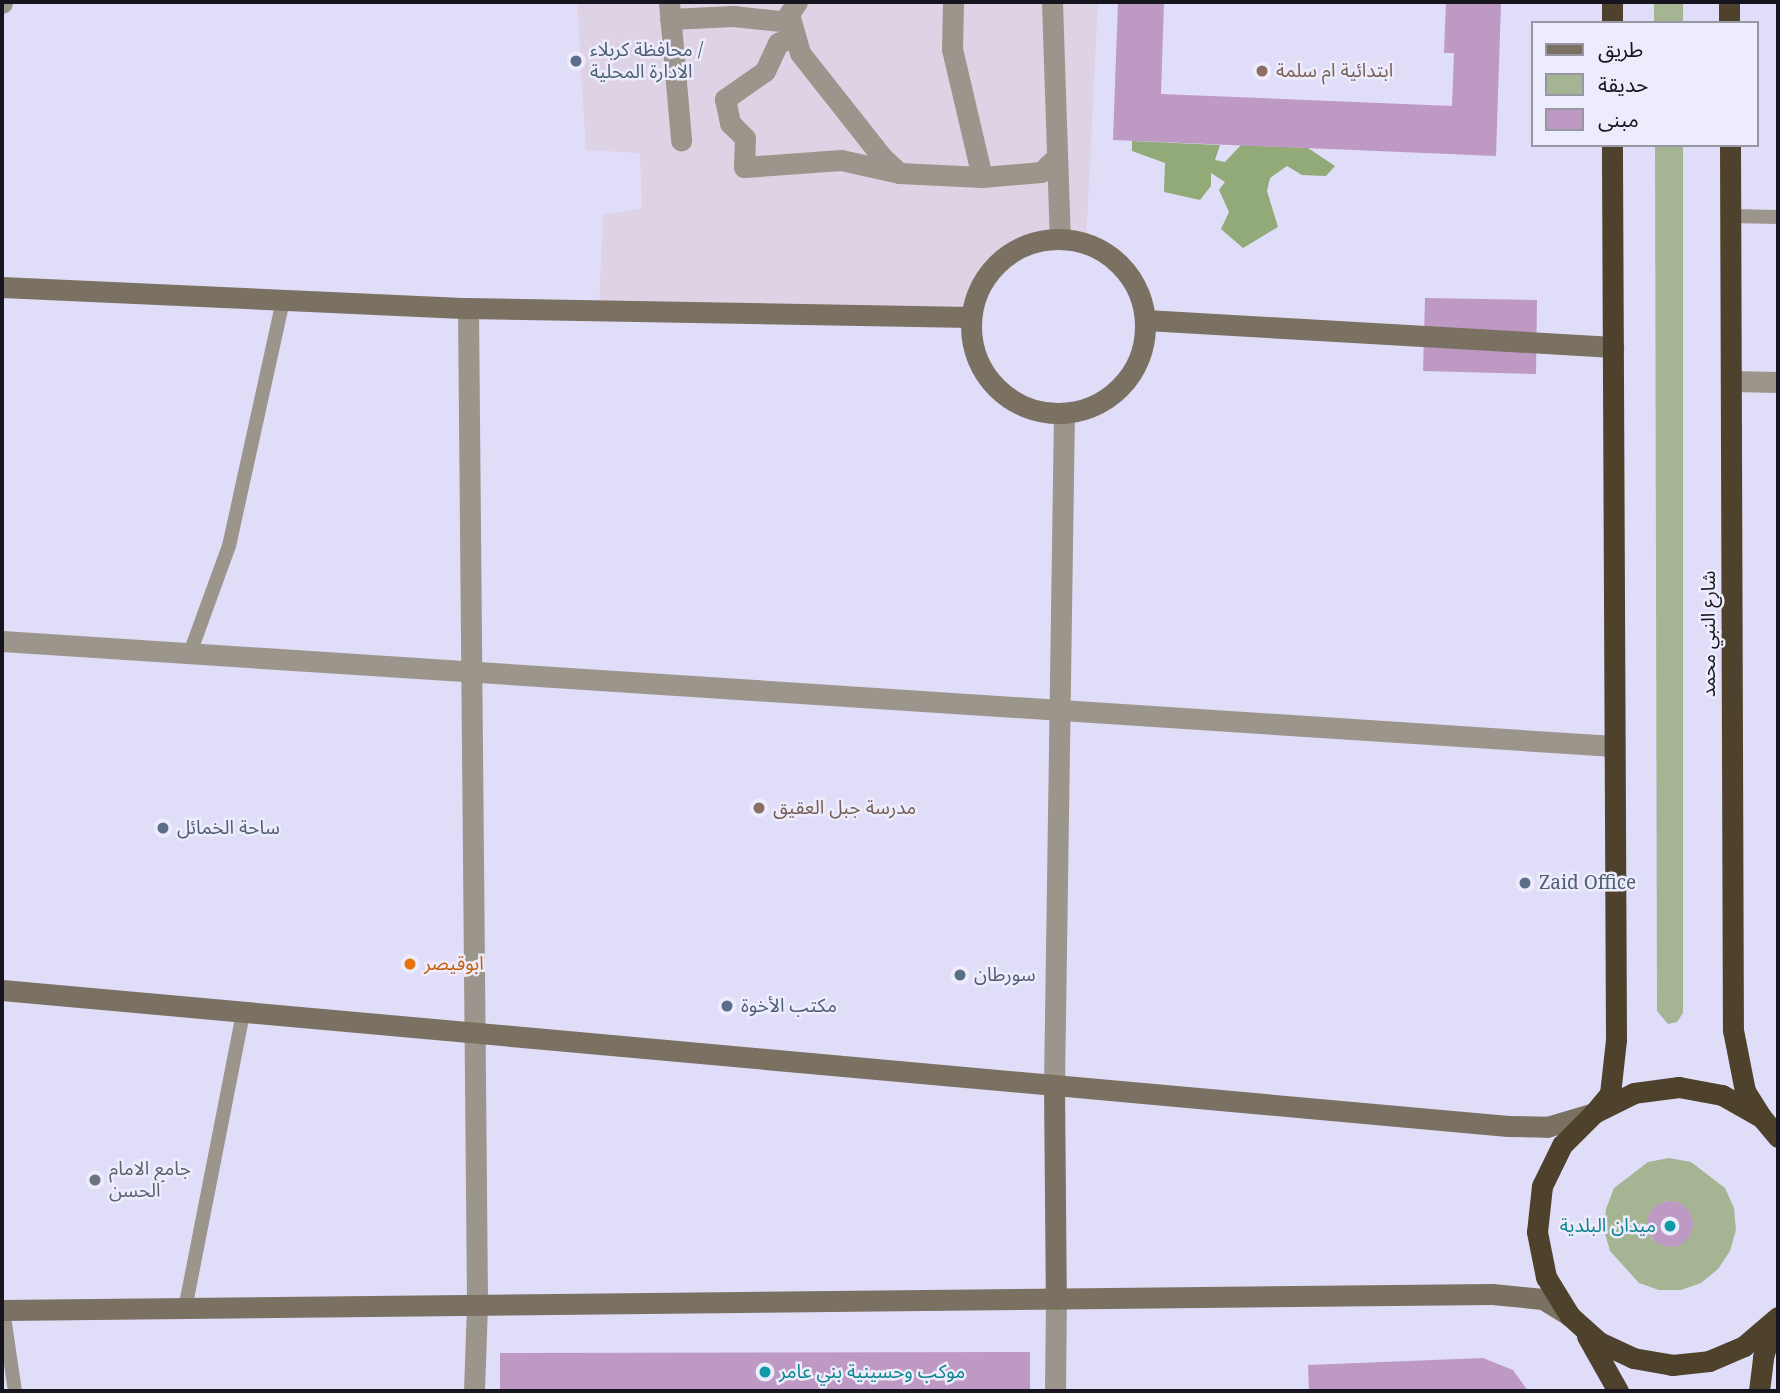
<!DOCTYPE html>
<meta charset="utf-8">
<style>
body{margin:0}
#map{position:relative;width:1780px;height:1393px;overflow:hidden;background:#e0ddf9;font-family:"Noto Serif","Noto Sans Arabic",serif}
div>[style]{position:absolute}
.commercial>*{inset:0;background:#ded2e5}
.green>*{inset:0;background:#a5b594}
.forest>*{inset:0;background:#92a978}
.building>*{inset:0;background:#be99c3}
.round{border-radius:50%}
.lane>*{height:14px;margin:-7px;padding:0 7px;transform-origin:7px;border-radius:7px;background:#9b958b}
.street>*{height:21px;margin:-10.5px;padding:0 10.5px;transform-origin:10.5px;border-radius:10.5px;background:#9b958b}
.secondary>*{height:21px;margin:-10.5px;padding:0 10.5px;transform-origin:10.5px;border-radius:10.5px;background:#7a7162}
.secondary>.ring{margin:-10.5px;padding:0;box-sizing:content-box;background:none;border:21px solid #7a7162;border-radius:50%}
.highway>*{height:21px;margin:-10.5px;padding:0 10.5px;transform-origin:10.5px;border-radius:10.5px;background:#4e422c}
.dots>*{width:19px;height:19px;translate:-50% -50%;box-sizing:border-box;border:4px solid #edecfc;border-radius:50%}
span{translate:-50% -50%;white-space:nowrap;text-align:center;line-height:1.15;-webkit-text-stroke:5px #edecfc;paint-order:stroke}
.service-label{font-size:19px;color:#4e5e75}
.left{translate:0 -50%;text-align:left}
.education-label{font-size:19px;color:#785e54}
.street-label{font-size:19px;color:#16151f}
.food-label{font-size:19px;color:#c56008}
.worship-label{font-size:19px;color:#5b616d}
.culture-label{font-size:19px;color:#0d838f}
.right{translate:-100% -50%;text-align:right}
.frame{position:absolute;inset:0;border:4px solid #16151f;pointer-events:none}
.legend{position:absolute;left:1531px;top:21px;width:228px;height:126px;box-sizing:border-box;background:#edecfc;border:2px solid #9796a4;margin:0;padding:9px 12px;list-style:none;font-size:21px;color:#16151f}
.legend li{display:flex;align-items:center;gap:14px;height:35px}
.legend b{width:35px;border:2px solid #9796a4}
</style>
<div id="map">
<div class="commercial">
<i style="clip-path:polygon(577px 2px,1098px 2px,1086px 242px,1060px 238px,1034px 241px,1010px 252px,991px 270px,978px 292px,971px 317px,599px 307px,603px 215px,642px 208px,640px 153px,586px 150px)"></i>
</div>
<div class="green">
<i style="clip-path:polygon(1654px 2px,1683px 2px,1683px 23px,1654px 23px)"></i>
<i style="clip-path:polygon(1655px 145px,1683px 145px,1683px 1013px,1677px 1022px,1668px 1024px,1657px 1011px)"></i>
<i style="clip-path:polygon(evenodd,1669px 1158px,1691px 1162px,1725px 1188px,1734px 1208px,1736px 1230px,1730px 1251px,1718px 1269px,1701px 1283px,1681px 1290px,1659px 1290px,1639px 1283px,1610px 1251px,1604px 1230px,1606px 1209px,1614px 1188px,1648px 1162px,1669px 1158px,1666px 1201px,1684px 1206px,1693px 1222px,1686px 1240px,1669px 1247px,1652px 1239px,1647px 1230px,1650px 1212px,1666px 1201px)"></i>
</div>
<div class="forest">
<i style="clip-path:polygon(1132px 141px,1220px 145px,1215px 160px,1225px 162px,1241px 145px,1308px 148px,1335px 166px,1326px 176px,1302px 175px,1287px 166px,1270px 178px,1267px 191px,1278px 227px,1243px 248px,1221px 229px,1229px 212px,1219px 190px,1225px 182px,1211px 173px,1211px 186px,1200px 200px,1164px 192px,1165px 163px,1132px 151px)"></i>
</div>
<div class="building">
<i style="clip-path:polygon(1118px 2px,1164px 2px,1161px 94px,1452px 106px,1454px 53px,1444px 53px,1446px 2px,1501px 2px,1496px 156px,1113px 140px)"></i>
<i style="clip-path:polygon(1425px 298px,1537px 300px,1536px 374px,1423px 371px)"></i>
<i class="round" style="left:1647px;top:1201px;width:46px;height:46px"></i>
<i style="clip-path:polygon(1030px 1352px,1030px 1391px,500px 1391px,500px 1353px)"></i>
<i style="clip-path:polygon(1483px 1358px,1513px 1370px,1528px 1391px,1309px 1391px,1308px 1365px)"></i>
</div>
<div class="lane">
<i style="left:1731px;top:216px;width:47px;rotate:1.2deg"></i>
<i style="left:190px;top:653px;width:114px;rotate:-70deg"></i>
<i style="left:229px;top:546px;width:252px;rotate:-77.6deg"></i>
<i style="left:185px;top:1309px;width:303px;rotate:-78.9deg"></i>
<i style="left:3px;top:1310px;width:82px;rotate:81.6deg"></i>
</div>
<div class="street">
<i style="left:669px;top:2px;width:139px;rotate:85deg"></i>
<i style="left:797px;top:2px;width:14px;rotate:124deg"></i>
<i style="left:789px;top:14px;width:41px;rotate:74.2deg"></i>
<i style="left:800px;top:53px;width:134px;rotate:51.7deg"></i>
<i style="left:883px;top:158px;width:22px;rotate:43deg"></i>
<i style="left:899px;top:173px;width:83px;rotate:2.8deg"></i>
<i style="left:953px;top:2px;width:47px;rotate:91.2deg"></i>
<i style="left:952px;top:49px;width:131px;rotate:76.8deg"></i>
<i style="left:982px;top:177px;width:59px;rotate:-4.8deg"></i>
<i style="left:1041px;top:172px;width:22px;rotate:-43deg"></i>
<i style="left:1052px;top:2px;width:236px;rotate:88.1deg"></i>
<i style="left:2px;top:3px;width:1px;rotate:-90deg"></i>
<i style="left:670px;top:19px;width:63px;rotate:-2.7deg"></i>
<i style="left:733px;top:16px;width:57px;rotate:6deg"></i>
<i style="left:795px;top:36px;width:18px;rotate:158deg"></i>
<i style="left:778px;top:43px;width:31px;rotate:115deg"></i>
<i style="left:765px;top:71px;width:49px;rotate:145deg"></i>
<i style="left:725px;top:99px;width:25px;rotate:78deg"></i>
<i style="left:730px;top:123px;width:21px;rotate:45deg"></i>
<i style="left:745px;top:138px;width:29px;rotate:92deg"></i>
<i style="left:744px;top:167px;width:97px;rotate:-4.1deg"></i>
<i style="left:841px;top:160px;width:59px;rotate:12.6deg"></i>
<i style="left:468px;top:308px;width:997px;rotate:89.48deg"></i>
<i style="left:477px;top:1305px;width:86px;rotate:92deg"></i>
<i style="left:1731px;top:381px;width:47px;rotate:1.2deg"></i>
<i style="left:2px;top:641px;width:1615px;rotate:3.73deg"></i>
<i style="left:1054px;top:1085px;width:672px;rotate:-89.15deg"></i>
<i style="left:1055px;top:1391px;width:92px;rotate:-89.4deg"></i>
</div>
<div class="secondary">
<i class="ring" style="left:971px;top:239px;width:153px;height:153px"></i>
<i style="left:2px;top:287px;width:466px;rotate:2.6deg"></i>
<i style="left:468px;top:308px;width:503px;rotate:1.03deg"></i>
<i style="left:1146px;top:320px;width:468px;rotate:3.3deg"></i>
<i style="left:2px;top:990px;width:1512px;rotate:5.16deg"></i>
<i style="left:1508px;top:1126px;width:39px;rotate:1deg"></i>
<i style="left:1547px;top:1127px;width:49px;rotate:-16.6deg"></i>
<i style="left:1054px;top:1085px;width:214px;rotate:89.5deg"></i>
<i style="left:2px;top:1310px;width:1490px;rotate:-0.62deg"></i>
<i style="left:1492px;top:1294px;width:51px;rotate:5.6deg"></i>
<i style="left:1543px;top:1299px;width:32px;rotate:32deg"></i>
</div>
<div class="highway">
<i style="left:1612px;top:2px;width:21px;rotate:90deg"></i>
<i style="left:1729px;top:2px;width:21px;rotate:90deg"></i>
<i style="left:1730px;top:145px;width:885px;rotate:89.81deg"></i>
<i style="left:1733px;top:1030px;width:62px;rotate:78.9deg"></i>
<i style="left:1745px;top:1091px;width:31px;rotate:58deg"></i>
<i style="left:1594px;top:1113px;width:25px;rotate:-50deg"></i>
<i style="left:1610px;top:1094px;width:54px;rotate:-83.7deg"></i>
<i style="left:1616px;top:1040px;width:895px;rotate:-90.26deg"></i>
<i style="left:1778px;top:1137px;width:26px;rotate:-130deg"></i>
<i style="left:1761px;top:1117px;width:45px;rotate:-150.6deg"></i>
<i style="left:1722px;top:1095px;width:44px;rotate:-169.5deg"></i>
<i style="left:1679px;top:1087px;width:45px;rotate:172.4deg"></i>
<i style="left:1634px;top:1093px;width:45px;rotate:153.4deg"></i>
<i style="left:1594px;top:1113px;width:45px;rotate:135deg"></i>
<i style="left:1562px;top:1145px;width:46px;rotate:116deg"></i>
<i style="left:1542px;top:1186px;width:46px;rotate:96.2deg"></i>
<i style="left:1537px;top:1232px;width:46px;rotate:78.7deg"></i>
<i style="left:1546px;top:1277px;width:46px;rotate:58.4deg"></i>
<i style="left:1570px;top:1316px;width:39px;rotate:42deg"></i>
<i style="left:1599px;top:1342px;width:38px;rotate:25deg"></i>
<i style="left:1633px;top:1358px;width:40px;rotate:10deg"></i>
<i style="left:1672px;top:1365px;width:37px;rotate:-6deg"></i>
<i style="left:1709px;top:1361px;width:38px;rotate:-23deg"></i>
<i style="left:1744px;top:1346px;width:45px;rotate:-40.5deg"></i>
<i style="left:1587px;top:1336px;width:63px;rotate:60.6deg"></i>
<i style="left:1759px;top:1391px;width:34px;rotate:-83deg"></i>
<i style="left:1763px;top:1357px;width:37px;rotate:-73deg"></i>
</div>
<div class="dots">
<i style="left:576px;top:61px;background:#5c6f8a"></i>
<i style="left:1262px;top:71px;background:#8d6e63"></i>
<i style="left:759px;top:808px;background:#8d6e63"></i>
<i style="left:163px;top:828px;background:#5c6f8a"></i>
<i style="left:1525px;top:883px;background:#5c6f8a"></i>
<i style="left:410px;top:964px;background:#e8710a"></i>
<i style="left:960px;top:975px;background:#5c6f8a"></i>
<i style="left:727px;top:1006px;background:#5c6f8a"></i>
<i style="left:95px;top:1180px;background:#6b7280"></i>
<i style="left:1670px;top:1226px;background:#0f9aa8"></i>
<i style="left:765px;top:1372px;background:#0f9aa8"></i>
</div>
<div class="service-label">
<span class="left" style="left:590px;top:61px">محافظة كربلاء /<br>الادارة المحلية</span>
<span class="left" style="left:177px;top:828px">ساحة الخمائل</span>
<span class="left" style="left:1539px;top:883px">Zaid Office</span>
<span class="left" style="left:974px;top:975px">سورطان</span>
<span class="left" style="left:741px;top:1006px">مكتب الأخوة</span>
</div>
<div class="education-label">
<span class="left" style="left:1276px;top:71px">ابتدائية ام سلمة</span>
<span class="left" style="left:773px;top:808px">مدرسة جبل العقيق</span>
</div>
<div class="street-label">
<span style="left:1709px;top:634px;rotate:-90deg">شارع النبي محمد</span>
</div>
<div class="food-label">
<span class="left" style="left:424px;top:964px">ابوقیصر</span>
</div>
<div class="worship-label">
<span class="left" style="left:109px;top:1180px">جامع الامام<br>الحسن</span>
</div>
<div class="culture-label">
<span class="right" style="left:1656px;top:1226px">ميدان البلدية</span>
<span class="left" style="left:779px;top:1372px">موكب وحسينية بني عامر</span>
</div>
<div class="frame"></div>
<ul class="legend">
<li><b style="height:9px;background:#7a7162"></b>طريق</li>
<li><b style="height:19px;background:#a5b594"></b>حديقة</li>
<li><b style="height:19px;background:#be99c3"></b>مبنى</li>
</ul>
</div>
